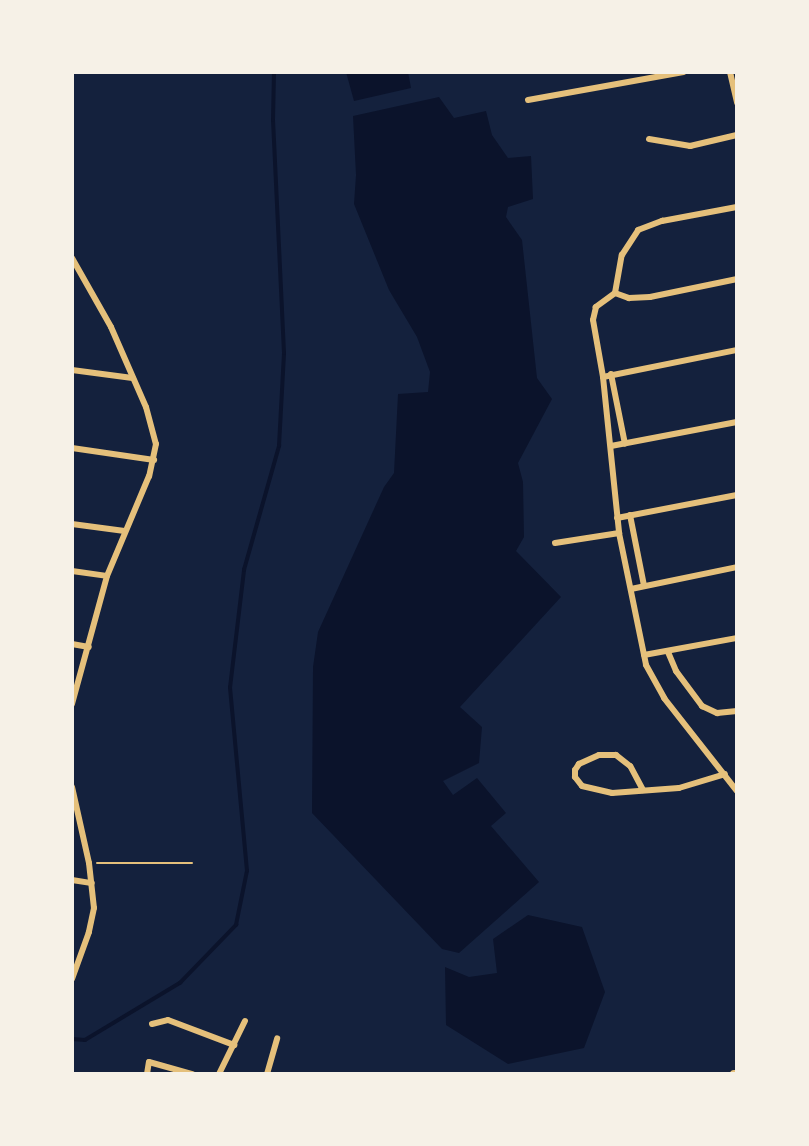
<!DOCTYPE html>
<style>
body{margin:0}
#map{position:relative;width:809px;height:1146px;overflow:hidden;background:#14213d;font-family:Merriweather,serif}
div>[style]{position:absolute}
.water>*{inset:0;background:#0b132b}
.stream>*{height:3.5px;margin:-1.75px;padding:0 1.75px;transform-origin:1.75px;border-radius:1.75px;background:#0b132b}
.path>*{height:2px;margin:-1px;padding:0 1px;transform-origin:1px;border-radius:1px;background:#e5c07b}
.minor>*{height:6px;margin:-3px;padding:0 3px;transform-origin:3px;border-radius:3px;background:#e5c07b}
.tertiary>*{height:8px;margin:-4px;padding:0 4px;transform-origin:4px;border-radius:4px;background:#e5c07b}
span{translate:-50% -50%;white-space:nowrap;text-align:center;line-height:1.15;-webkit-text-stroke:7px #f6f1e7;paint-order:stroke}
.frame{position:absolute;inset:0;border:74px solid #f6f1e7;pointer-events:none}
</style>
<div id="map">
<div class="water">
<i style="clip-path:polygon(346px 72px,408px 72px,411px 88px,354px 101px)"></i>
<i style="clip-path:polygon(439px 97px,454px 118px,486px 111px,492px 135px,508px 158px,531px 156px,533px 199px,508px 207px,506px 217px,522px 240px,537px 378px,552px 399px,518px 463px,523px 482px,524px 537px,516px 551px,561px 597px,460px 707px,482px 727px,479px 763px,443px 781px,453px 795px,477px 778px,506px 813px,491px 826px,539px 882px,459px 953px,442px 949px,312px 813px,313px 667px,318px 632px,384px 487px,394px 473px,398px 394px,428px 392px,430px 372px,417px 337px,389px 290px,354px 204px,356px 175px,353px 116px)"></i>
<i style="clip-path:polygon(528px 915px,582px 927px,605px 992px,584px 1048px,508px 1064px,446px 1025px,445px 967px,469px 977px,497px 973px,493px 939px)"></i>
</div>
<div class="stream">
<i style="left:72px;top:1039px;width:13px;rotate:4deg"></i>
<i style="left:85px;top:1040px;width:111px;rotate:-31deg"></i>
<i style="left:180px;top:983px;width:81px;rotate:-46deg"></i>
<i style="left:236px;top:925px;width:55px;rotate:-78.5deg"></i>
<i style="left:247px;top:871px;width:184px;rotate:-95.3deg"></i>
<i style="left:230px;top:688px;width:119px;rotate:-83.2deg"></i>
<i style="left:244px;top:570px;width:129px;rotate:-74.2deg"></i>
<i style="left:279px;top:446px;width:93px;rotate:-86.9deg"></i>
<i style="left:284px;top:353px;width:233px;rotate:-92.7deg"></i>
<i style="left:273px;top:120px;width:48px;rotate:-88.8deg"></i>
</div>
<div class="path">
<i style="left:97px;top:863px;width:95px"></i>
</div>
<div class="minor">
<i style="left:730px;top:72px;width:32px;rotate:77deg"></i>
<i style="left:528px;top:100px;width:158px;rotate:-10.2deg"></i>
<i style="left:649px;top:139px;width:42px;rotate:9.7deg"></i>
<i style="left:690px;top:146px;width:48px;rotate:-13.2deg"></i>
<i style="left:72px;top:258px;width:79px;rotate:60.5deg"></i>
<i style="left:111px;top:327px;width:87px;rotate:66.4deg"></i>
<i style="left:146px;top:407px;width:38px;rotate:75deg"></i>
<i style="left:156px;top:444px;width:33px;rotate:102deg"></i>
<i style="left:149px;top:476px;width:108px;rotate:112.8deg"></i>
<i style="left:107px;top:576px;width:133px;rotate:105.3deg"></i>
<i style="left:615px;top:293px;width:24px;rotate:144deg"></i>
<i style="left:596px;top:307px;width:13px;rotate:103deg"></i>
<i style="left:593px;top:320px;width:58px;rotate:80deg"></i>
<i style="left:603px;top:377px;width:157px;rotate:84.1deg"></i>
<i style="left:619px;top:533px;width:135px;rotate:78.4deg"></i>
<i style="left:646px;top:665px;width:38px;rotate:61deg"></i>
<i style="left:664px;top:698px;width:118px;rotate:51.9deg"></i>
<i style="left:615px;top:293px;width:39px;rotate:-80deg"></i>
<i style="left:622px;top:255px;width:30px;rotate:-57deg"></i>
<i style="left:638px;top:230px;width:26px;rotate:-21deg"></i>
<i style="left:662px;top:221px;width:76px;rotate:-10.6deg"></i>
<i style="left:615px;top:293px;width:15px;rotate:20deg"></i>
<i style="left:629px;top:298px;width:21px;rotate:-3deg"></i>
<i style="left:650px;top:297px;width:89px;rotate:-11.7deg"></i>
<i style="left:72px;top:370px;width:61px;rotate:7.6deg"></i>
<i style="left:611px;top:374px;width:71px;rotate:78.7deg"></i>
<i style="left:603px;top:377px;width:137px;rotate:-11.4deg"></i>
<i style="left:611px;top:446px;width:128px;rotate:-10.8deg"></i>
<i style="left:72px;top:448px;width:83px;rotate:8.3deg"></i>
<i style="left:630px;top:515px;width:72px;rotate:78.8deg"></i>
<i style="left:617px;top:518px;width:122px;rotate:-10.9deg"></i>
<i style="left:72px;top:524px;width:53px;rotate:7.5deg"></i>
<i style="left:555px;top:543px;width:65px;rotate:-8.9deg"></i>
<i style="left:72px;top:571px;width:35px;rotate:8deg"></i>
<i style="left:631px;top:589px;width:108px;rotate:-11.7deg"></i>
<i style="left:72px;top:644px;width:17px;rotate:10deg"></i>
<i style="left:668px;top:652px;width:21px;rotate:67deg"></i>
<i style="left:676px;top:671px;width:44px;rotate:53.4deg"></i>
<i style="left:702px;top:706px;width:17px;rotate:25deg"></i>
<i style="left:717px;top:713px;width:20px;rotate:-6deg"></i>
<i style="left:644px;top:655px;width:95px;rotate:-10.4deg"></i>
<i style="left:72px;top:787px;width:78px;rotate:77.4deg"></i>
<i style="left:89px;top:863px;width:45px;rotate:83.7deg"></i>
<i style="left:94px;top:908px;width:25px;rotate:102deg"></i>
<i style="left:89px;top:932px;width:50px;rotate:109.9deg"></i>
<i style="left:643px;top:790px;width:27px;rotate:-118deg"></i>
<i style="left:630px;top:766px;width:18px;rotate:-142deg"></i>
<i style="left:616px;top:755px;width:17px;rotate:180deg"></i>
<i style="left:599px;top:755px;width:22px;rotate:156deg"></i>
<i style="left:579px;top:764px;width:7px;rotate:124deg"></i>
<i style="left:575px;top:770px;width:7px;rotate:90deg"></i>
<i style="left:575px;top:777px;width:11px;rotate:52deg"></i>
<i style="left:582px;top:786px;width:31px;rotate:13deg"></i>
<i style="left:612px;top:793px;width:67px;rotate:-4.3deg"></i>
<i style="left:679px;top:788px;width:48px;rotate:-16.9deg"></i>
<i style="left:72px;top:880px;width:20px;rotate:9deg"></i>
<i style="left:152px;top:1024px;width:16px;rotate:-14deg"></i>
<i style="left:168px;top:1020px;width:71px;rotate:20.7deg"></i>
<i style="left:147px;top:1074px;width:12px;rotate:-81deg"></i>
<i style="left:149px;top:1062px;width:45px;rotate:15.6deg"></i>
<i style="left:219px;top:1074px;width:59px;rotate:-63.9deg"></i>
<i style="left:267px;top:1074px;width:37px;rotate:-74deg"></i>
</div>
<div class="tertiary">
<i style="left:734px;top:1074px;width:3px"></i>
</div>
<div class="frame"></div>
</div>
